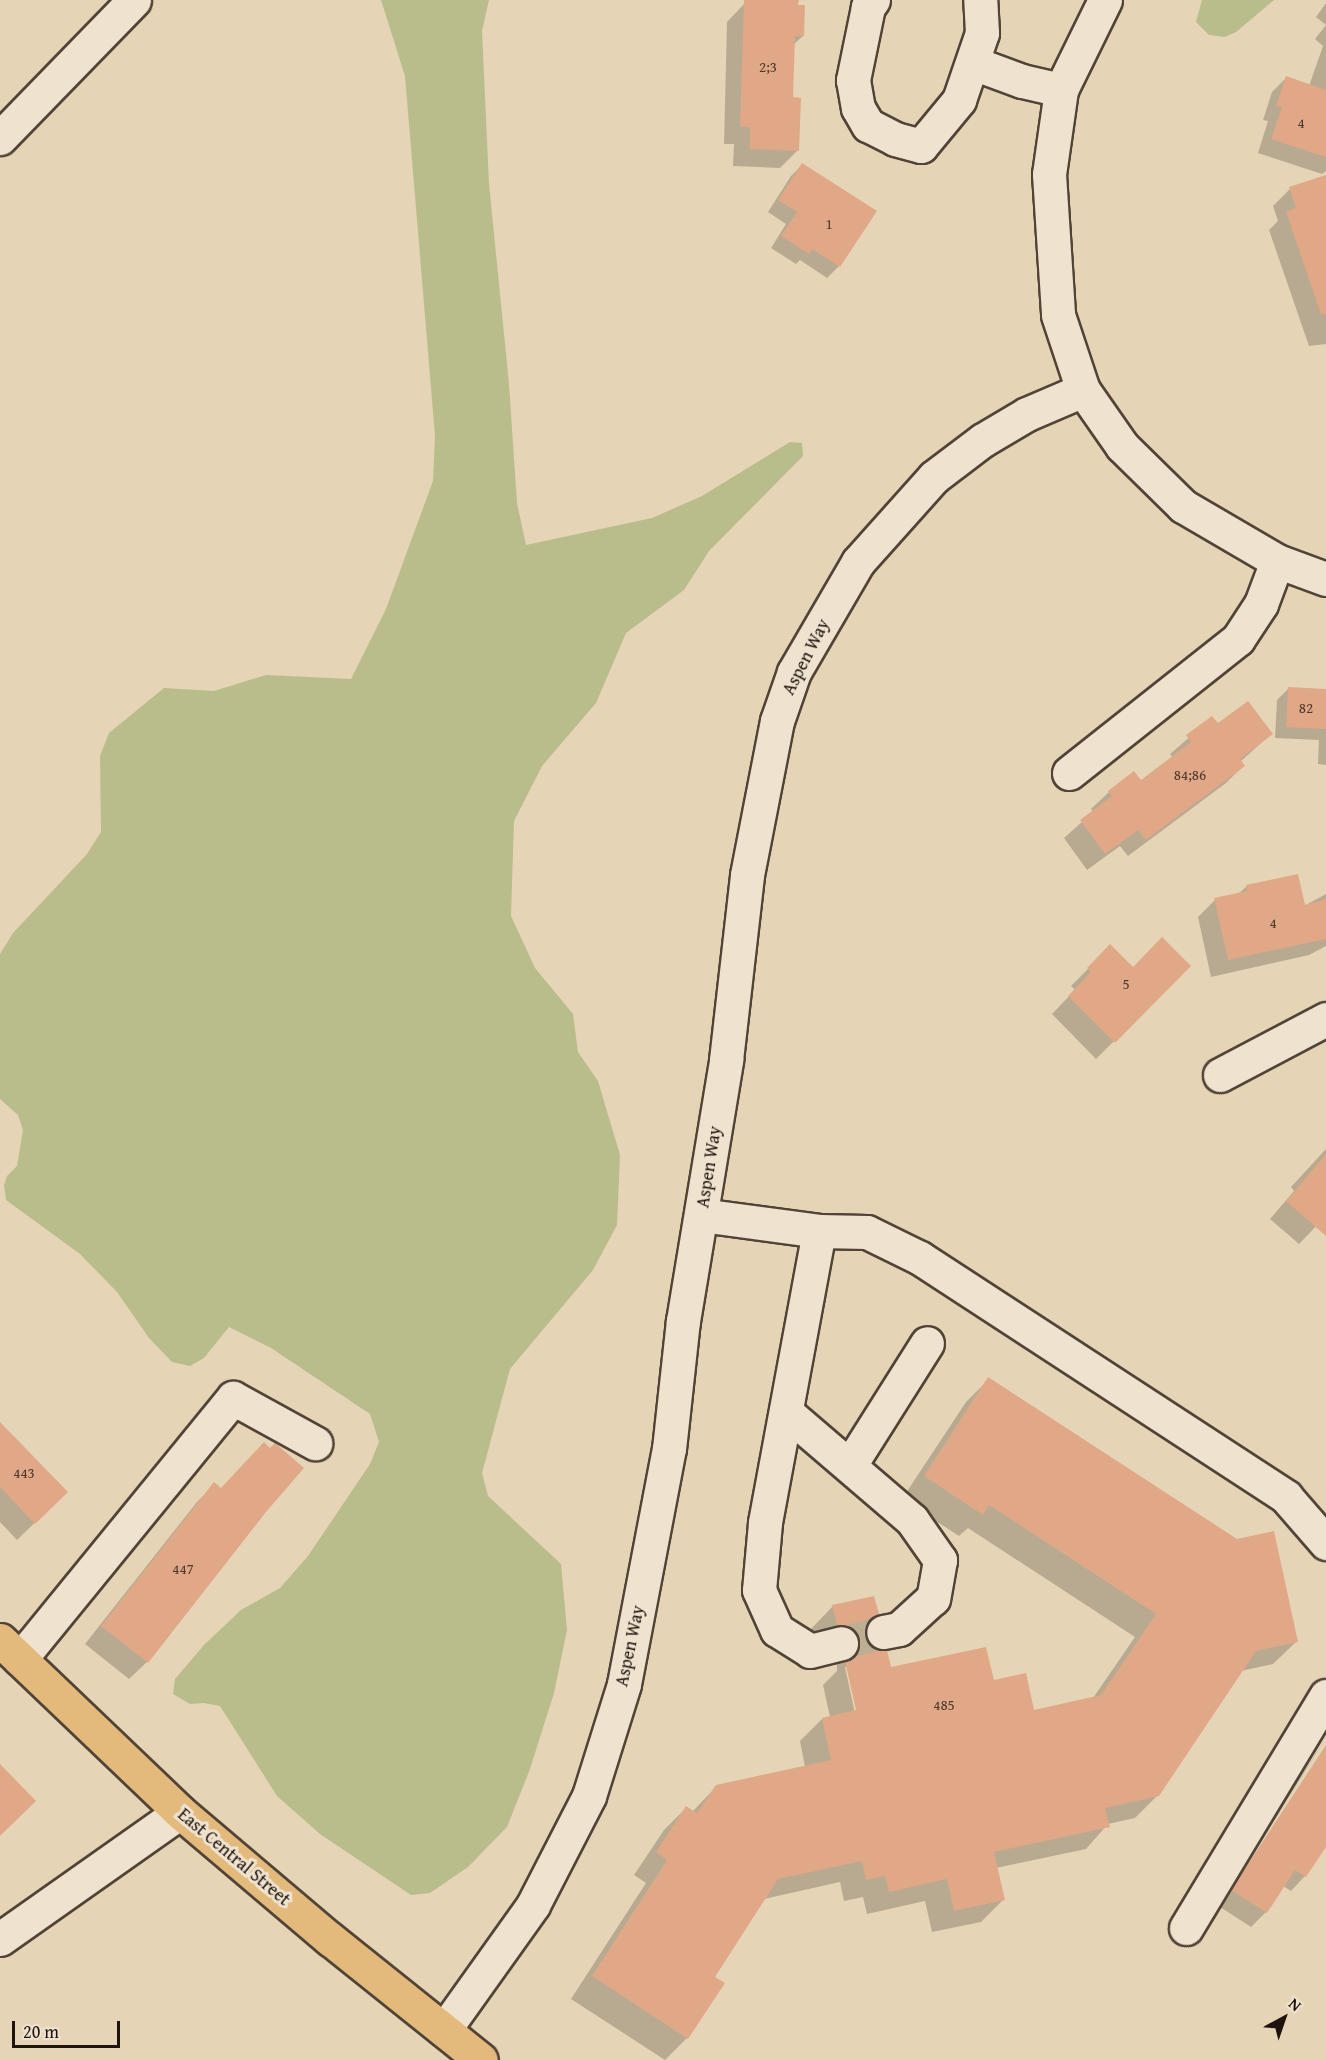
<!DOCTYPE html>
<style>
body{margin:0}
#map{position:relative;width:1326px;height:2060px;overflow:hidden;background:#e6d4b6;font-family:"Gentium Book Plus",serif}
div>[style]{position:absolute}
.green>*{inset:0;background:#b9bc8b}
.shadow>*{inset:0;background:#0003}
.building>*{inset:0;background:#e0a887}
.minor-tunnel>*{height:33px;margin-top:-16.5px;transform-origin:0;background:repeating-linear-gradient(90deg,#beae94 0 33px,transparent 0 49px)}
.roads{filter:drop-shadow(2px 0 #514437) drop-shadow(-2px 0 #514437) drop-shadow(0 2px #514437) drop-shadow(0 -2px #514437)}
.minor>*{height:33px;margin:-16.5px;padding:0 16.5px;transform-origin:16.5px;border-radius:16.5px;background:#efe3d0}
.major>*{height:33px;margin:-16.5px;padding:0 16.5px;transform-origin:16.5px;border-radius:16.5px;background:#e3ba7b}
span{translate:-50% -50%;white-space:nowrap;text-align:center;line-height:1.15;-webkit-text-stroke:6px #efe3d0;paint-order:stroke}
.number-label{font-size:15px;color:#4f392c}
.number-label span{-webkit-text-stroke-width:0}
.street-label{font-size:18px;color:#1f140d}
.north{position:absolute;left:1254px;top:1988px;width:60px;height:60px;-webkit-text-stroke:4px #efe3d0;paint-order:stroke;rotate:40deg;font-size:16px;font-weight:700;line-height:24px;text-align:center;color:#1f140d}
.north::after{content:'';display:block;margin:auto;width:21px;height:27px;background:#1f140d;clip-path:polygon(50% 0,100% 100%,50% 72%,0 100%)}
.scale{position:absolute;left:12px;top:2021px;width:108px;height:27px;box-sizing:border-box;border:3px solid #1f140d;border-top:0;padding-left:8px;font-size:18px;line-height:21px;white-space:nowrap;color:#1f140d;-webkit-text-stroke:4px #efe3d0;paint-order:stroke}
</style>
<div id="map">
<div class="green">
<i style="clip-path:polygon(381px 0,489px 0,482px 31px,489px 184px,509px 384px,517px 503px,526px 545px,652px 518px,702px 496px,790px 442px,802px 443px,803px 456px,709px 551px,684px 590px,626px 633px,596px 703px,542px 766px,514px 821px,511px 916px,535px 968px,573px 1014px,578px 1052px,598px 1081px,620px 1155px,617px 1225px,593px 1270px,510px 1369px,482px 1473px,488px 1496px,561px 1564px,567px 1630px,554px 1693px,530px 1769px,507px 1827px,468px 1867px,430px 1893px,411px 1895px,320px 1834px,277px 1796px,220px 1706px,204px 1703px,190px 1704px,173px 1694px,175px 1679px,204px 1645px,241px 1610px,280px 1588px,308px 1556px,370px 1464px,379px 1442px,370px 1414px,271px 1348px,229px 1327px,204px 1358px,190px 1366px,172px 1362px,149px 1338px,117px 1292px,80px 1254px,6px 1200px,4px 1185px,7px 1176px,17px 1166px,23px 1130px,18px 1115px,0 1099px,0 954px,13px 933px,87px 854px,101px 832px,100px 756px,109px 733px,164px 688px,214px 691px,266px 675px,351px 679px,386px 609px,433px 481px,435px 436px,405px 76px)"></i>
<i style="clip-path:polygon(1202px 0,1274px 0,1236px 32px,1225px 37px,1209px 35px,1196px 22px)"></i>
</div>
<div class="shadow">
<i style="clip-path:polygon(1326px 3px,1326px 171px,1322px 174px,1258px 153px,1268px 121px,1263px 120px,1272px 92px,1286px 78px,1309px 86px,1323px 46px,1315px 39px,1326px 25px,1316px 17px)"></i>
<i style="clip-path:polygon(744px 4px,803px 36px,793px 45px,792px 99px,798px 150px,780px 168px,733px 166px,734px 144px,724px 144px,727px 22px)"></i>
<i style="clip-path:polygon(802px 165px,839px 266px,827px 278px,800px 260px,796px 264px,771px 248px,786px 224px,768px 212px,791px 176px)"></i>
<i style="clip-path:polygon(1326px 177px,1326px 344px,1309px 346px,1269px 230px,1278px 221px,1273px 206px,1290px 189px)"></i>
<i style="clip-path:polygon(1288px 689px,1326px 690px,1326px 765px,1318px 764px,1319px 740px,1275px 738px,1277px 700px)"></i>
<i style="clip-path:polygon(1212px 718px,1217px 725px,1271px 734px,1240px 762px,1243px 766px,1226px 783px,1128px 856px,1120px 846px,1087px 870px,1064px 838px,1093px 812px,1091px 809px,1109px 792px,1134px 773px,1141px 782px,1173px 758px,1170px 754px)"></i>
<i style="clip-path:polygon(1247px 886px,1304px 906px,1326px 894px,1326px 946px,1309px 955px,1211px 977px,1198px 917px,1215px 900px,1238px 894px)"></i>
<i style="clip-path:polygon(1110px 947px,1133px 969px,1189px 966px,1096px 1059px,1052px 1014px,1075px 990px,1071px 986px)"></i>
<i style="clip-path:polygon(1326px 1149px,1326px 1216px,1299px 1244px,1270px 1219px,1294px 1191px,1291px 1187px)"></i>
<i style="clip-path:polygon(evenodd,989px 1379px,1296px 1642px,1273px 1664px,1241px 1671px,1158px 1795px,1135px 1818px,1108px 1824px,1086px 1849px,996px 1868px,1003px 1900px,981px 1922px,932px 1932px,925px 1901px,867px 1914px,863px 1897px,844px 1901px,840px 1882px,764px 1899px,713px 1977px,687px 2038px,665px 2060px,571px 1999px,646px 1883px,634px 1875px,664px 1830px,686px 1808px,692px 1812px,717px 1786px,805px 1767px,800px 1741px,822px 1719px,830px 1717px,823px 1685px,837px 1671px,837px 1662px,833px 1653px,815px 1647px,811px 1629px,833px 1606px,877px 1613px,864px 1626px,863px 1636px,889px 1669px,993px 1682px,1033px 1711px,1093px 1698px,1135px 1637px,968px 1528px,959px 1536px,902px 1499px,966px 1402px,989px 1379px,845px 1667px,848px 1667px,859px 1717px,856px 1718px,845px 1667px)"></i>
<i style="clip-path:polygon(0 1423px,49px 1509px,17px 1540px,0 1522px)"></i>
<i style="clip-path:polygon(214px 1485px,265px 1511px,147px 1662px,129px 1679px,85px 1644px,197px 1502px)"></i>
<i style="clip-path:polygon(1326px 1738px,1226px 1896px,1228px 1897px,1326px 1746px,1326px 1844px,1305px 1876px,1291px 1891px,1283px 1886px,1266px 1912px,1251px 1927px,1217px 1905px)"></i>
</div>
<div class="building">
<i style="clip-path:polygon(744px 0,799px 0,798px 5px,805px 5px,804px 36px,795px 36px,793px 97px,801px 98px,799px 151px,750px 149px,750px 127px,740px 127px)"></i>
<i style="clip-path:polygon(1286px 76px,1326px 90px,1326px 157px,1271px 139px,1282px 107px,1276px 106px)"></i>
<i style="clip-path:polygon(802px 163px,877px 211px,840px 267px,812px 249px,809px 254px,781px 236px,797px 212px,778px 200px)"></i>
<i style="clip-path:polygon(1326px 175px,1326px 314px,1321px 314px,1286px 212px,1296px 208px,1289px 187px)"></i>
<i style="clip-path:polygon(1288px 687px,1326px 689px,1326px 729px,1286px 727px)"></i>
<i style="clip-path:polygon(1248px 701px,1273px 734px,1240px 759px,1245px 766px,1146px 840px,1138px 830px,1105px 854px,1080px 820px,1112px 796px,1108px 791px,1134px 771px,1141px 780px,1191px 742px,1186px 735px,1212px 716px,1218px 723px)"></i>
<i style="clip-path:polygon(1298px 874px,1305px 905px,1326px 899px,1326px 939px,1228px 960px,1214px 898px,1247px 891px,1246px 885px)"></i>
<i style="clip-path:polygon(1162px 937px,1191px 966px,1115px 1043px,1068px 996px,1091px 972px,1087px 968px,1110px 944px,1133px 967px)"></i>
<i style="clip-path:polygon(1326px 1154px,1326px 1236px,1286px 1201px)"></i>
<i style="clip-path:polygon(988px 1377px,1237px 1539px,1274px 1531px,1298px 1642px,1256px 1651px,1159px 1796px,1105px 1808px,1110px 1827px,994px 1852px,1005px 1900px,954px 1911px,947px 1879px,889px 1892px,885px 1876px,866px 1880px,862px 1861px,778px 1879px,715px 1977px,725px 1983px,688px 2039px,592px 1976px,667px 1860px,656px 1852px,686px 1806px,697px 1813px,716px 1785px,831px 1760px,822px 1718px,856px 1710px,845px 1661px,854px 1656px,859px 1647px,859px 1639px,855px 1630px,847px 1625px,837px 1625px,832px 1605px,874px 1596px,879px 1614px,870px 1618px,866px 1625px,865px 1636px,868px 1644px,876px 1649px,887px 1650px,891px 1667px,986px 1647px,994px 1680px,1026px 1673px,1034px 1710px,1101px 1695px,1156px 1614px,989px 1505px,983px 1515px,924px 1476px)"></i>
<i style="clip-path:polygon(0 1422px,68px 1492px,35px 1524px,0 1487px)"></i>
<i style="clip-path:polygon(264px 1442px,270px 1448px,275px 1443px,304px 1468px,266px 1512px,148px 1663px,101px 1626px,214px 1482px,221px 1488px)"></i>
<i style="clip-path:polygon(1326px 1745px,1326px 1847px,1306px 1877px,1295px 1870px,1267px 1913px,1231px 1890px)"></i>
<i style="clip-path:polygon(0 1764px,36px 1801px,0 1836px)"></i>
</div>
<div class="minor-tunnel">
<i style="left:841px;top:1643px;width:43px;rotate:-14.7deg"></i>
</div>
<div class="roads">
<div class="minor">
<i style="left:873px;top:0;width:9px;rotate:126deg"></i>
<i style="left:868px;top:7px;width:75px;rotate:101.6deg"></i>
<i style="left:853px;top:80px;width:28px;rotate:80deg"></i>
<i style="left:858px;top:108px;width:20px;rotate:60deg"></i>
<i style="left:868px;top:125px;width:30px;rotate:27deg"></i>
<i style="left:895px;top:139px;width:27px;rotate:15deg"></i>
<i style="left:921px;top:146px;width:60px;rotate:-50.4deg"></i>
<i style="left:959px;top:100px;width:71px;rotate:-71.1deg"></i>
<i style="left:982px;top:33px;width:33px;rotate:-93deg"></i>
<i style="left:1105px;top:0;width:100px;rotate:116.1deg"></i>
<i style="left:1061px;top:90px;width:85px;rotate:98.1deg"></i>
<i style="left:1049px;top:174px;width:141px;rotate:86.3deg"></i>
<i style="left:1058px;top:315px;width:79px;rotate:71.6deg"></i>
<i style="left:1083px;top:390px;width:68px;rotate:55.1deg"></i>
<i style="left:1122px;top:446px;width:86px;rotate:44.5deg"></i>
<i style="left:1183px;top:506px;width:109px;rotate:30.3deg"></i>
<i style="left:1277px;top:561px;width:52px;rotate:20.2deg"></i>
<i style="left:973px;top:63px;width:52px;rotate:20.2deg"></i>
<i style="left:1022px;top:81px;width:40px;rotate:13deg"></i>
<i style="left:0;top:138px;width:192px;rotate:-45.8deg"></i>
<i style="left:1069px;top:773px;width:216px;rotate:-38.4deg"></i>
<i style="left:1238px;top:639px;width:42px;rotate:-56.7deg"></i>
<i style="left:1261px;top:604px;width:46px;rotate:-69.6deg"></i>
<i style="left:1220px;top:1075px;width:120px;rotate:-27.8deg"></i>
<i style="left:701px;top:1215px;width:119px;rotate:7.7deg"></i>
<i style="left:819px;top:1231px;width:48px;rotate:1.2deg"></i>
<i style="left:867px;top:1232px;width:59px;rotate:26.1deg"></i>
<i style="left:920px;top:1258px;width:437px;rotate:33.1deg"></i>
<i style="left:1286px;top:1497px;width:61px;rotate:49deg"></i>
<i style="left:819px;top:1231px;width:297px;rotate:100.5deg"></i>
<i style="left:765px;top:1523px;width:67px;rotate:95.1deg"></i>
<i style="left:759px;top:1590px;width:44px;rotate:65.8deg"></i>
<i style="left:777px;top:1630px;width:39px;rotate:32deg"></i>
<i style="left:810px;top:1651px;width:32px;rotate:-14deg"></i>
<i style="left:786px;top:1412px;width:166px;rotate:40.6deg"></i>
<i style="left:912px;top:1520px;width:49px;rotate:55deg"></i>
<i style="left:940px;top:1560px;width:39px;rotate:100deg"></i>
<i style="left:933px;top:1598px;width:46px;rotate:137.6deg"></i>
<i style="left:899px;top:1629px;width:16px;rotate:169deg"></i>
<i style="left:850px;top:1465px;width:144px;rotate:-57.7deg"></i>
<i style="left:20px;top:1659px;width:337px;rotate:-50.8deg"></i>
<i style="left:233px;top:1398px;width:94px;rotate:28.8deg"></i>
<i style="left:1186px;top:1928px;width:271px;rotate:-58.9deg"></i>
<i style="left:0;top:1939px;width:220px;rotate:-35.2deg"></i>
<i style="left:444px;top:2030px;width:153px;rotate:-54.5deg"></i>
<i style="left:533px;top:1905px;width:123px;rotate:-62.8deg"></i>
<i style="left:589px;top:1796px;width:117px;rotate:-72.6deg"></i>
<i style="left:624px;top:1684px;width:239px;rotate:-79.2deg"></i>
<i style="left:669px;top:1449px;width:129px;rotate:-83.8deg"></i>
<i style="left:683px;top:1321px;width:265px;rotate:-80.6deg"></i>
<i style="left:726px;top:1060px;width:186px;rotate:-83.5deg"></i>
<i style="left:747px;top:875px;width:157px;rotate:-79deg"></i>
<i style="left:777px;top:721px;width:52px;rotate:-70.9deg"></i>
<i style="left:794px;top:672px;width:127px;rotate:-59.8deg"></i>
<i style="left:858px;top:562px;width:114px;rotate:-48.2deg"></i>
<i style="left:934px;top:477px;width:61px;rotate:-37.1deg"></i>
<i style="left:983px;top:440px;width:51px;rotate:-30.6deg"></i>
<i style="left:1027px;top:414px;width:61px;rotate:-23.2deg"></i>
</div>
<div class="major">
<i style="left:0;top:1640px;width:249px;rotate:43.7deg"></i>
<i style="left:180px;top:1812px;width:197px;rotate:40.3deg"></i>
<i style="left:330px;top:1939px;width:193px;rotate:38.7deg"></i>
</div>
</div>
<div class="number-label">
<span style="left:768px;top:67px">2;3</span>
<span style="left:1301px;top:123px">4</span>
<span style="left:829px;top:224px">1</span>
<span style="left:1306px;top:708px">82</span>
<span style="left:1190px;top:775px">84;86</span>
<span style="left:1273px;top:923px">4</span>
<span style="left:1126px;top:984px">5</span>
<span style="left:24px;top:1473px">443</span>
<span style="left:183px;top:1569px">447</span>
<span style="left:944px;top:1705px">485</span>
</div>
<div class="street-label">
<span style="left:806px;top:657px;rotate:-63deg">Aspen Way</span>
<span style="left:709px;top:1167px;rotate:-81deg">Aspen Way</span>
<span style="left:630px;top:1646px;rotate:-78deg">Aspen Way</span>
<span style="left:234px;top:1857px;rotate:40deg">East Central Street</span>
</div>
<div class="north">N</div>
<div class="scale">20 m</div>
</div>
